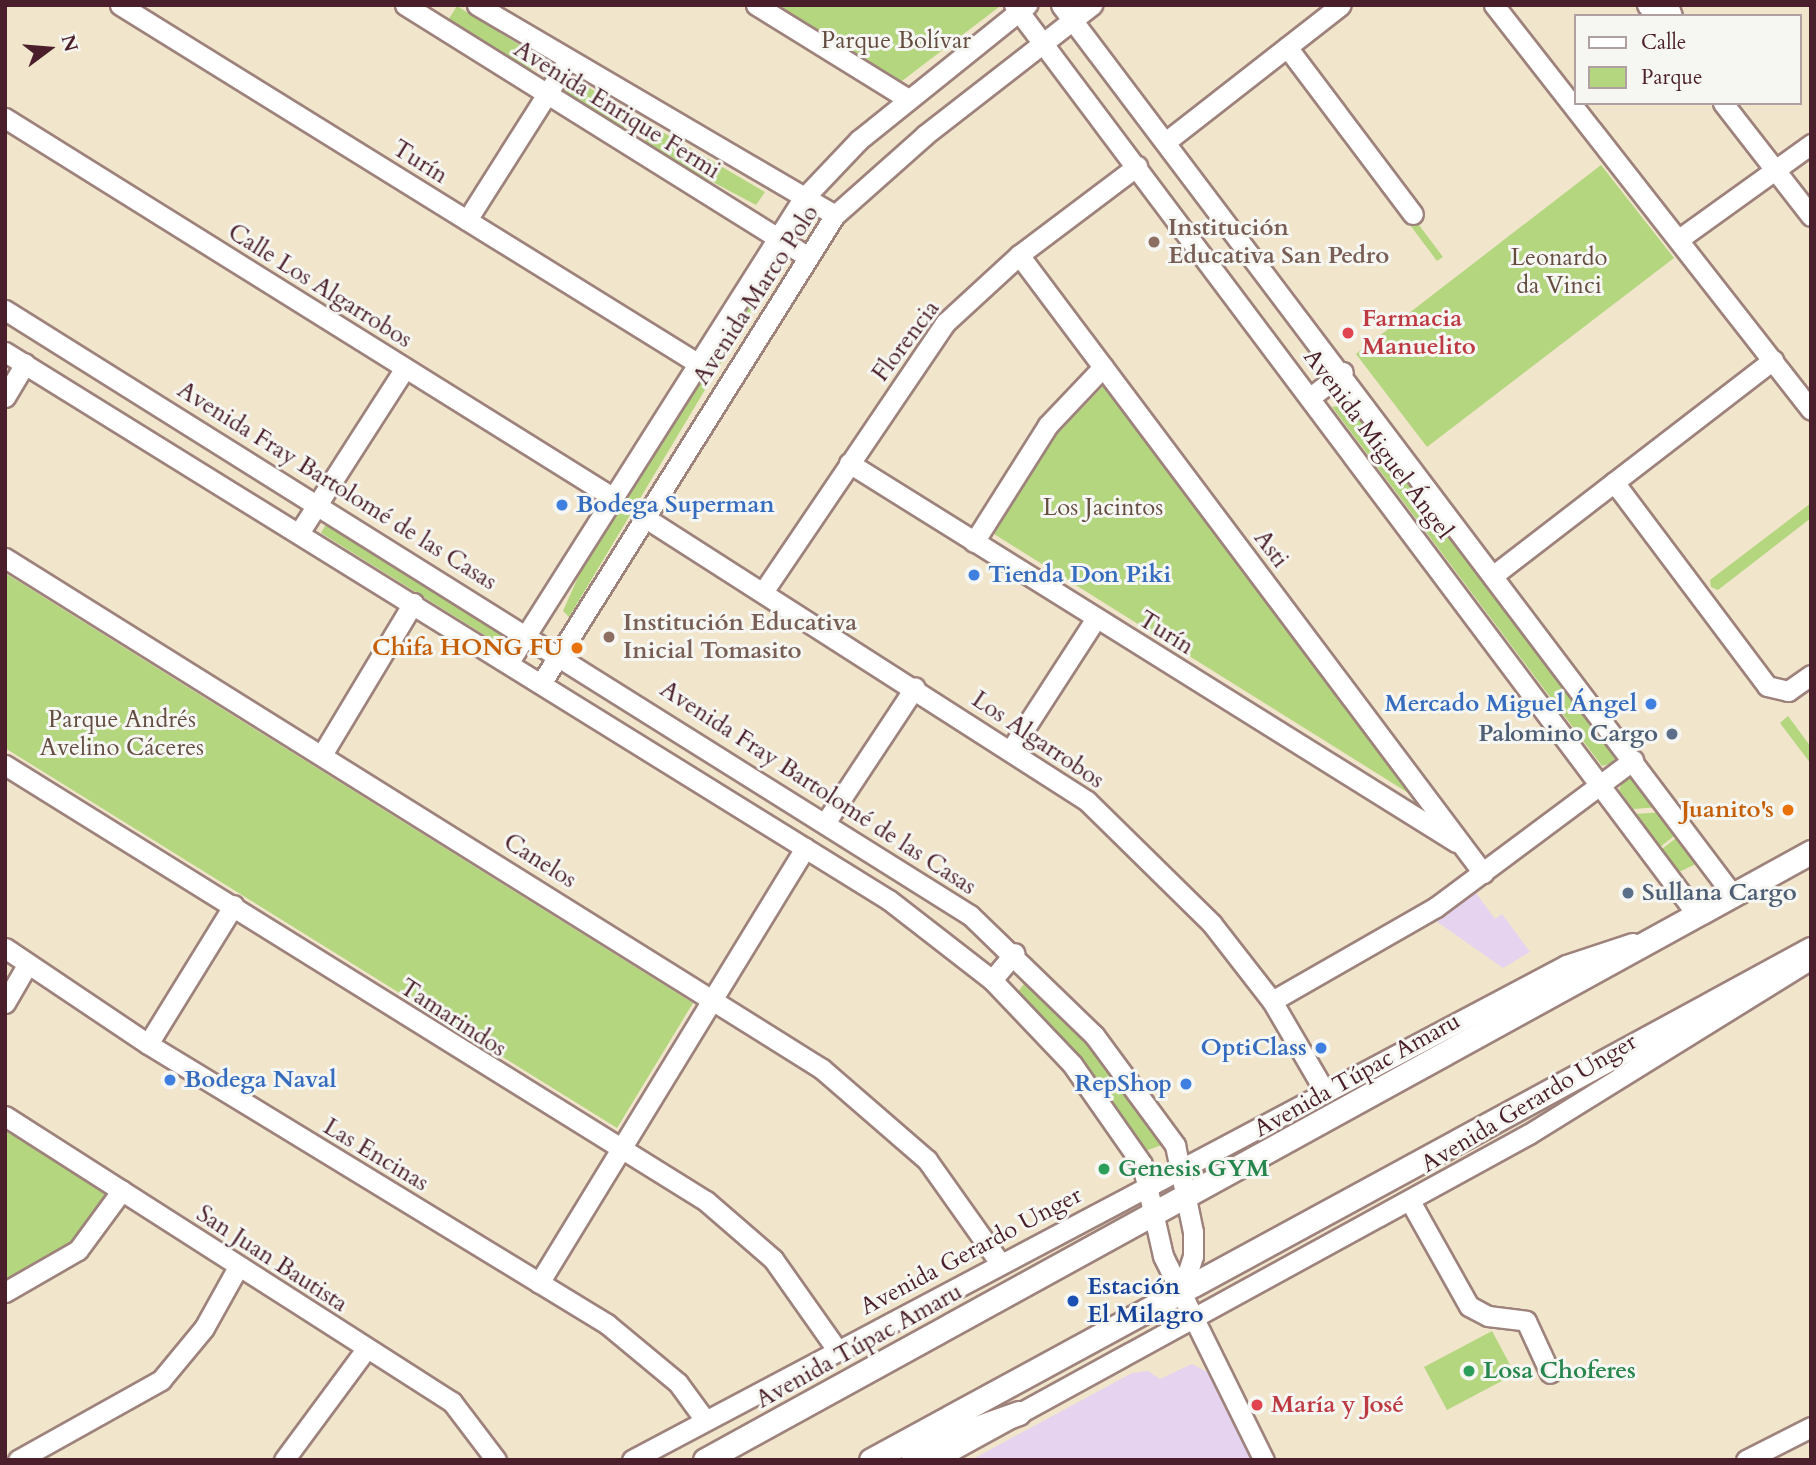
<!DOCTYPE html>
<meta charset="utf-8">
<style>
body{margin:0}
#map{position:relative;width:1816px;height:1465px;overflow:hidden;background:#f1e5cc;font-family:Cardo,serif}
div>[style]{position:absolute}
.built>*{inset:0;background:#e5d3f0}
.green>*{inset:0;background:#b3d67f}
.roads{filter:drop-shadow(2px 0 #9e827c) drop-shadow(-2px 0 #9e827c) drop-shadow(0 2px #9e827c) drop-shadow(0 -2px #9e827c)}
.minor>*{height:19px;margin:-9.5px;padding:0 9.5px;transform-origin:9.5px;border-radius:9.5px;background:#fff}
.major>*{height:23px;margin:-11.5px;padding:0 11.5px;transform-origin:11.5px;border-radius:11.5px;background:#fff}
.dots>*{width:19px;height:19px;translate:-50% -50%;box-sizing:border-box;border:4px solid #f6f6f2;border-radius:50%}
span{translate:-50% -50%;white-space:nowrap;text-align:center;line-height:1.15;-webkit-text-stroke:6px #f6f6f2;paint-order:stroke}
.park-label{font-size:24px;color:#644d40}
.street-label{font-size:24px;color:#4a1f2b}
.education-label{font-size:24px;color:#785e54;font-weight:700}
.left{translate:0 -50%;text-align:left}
.health-label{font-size:24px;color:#be3a42;font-weight:700}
.shop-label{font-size:24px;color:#366cbe;font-weight:700}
.right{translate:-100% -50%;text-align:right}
.food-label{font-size:24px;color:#c56008;font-weight:700}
.service-label{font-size:24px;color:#4e5e75;font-weight:700}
.leisure-label{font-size:24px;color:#27864d;font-weight:700}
.transit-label{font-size:24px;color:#164399;font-weight:700}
.frame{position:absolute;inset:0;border:7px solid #4a1f2b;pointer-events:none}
.legend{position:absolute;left:1574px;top:14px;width:228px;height:91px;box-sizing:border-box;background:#f6f6f2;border:2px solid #b1a0a2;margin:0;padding:9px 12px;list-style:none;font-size:21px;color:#4a1f2b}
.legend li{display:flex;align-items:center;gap:14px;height:35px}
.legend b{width:35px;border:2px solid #b1a0a2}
.north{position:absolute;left:14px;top:14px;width:70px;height:70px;-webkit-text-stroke:5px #f6f6f2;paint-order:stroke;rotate:74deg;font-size:19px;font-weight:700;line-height:28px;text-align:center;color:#4a1f2b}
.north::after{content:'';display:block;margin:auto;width:24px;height:32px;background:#4a1f2b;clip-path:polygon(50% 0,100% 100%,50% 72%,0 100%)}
</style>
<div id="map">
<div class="built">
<i style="clip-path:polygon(1476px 893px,1495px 919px,1502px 914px,1530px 952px,1503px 968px,1436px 921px)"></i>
<i style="clip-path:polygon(1192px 1364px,1209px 1373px,1252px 1460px,971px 1460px,1132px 1373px,1148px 1371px,1160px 1379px)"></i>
</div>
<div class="green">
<i style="clip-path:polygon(772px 5px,997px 5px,999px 7px,898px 84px)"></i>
<i style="clip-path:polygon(457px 6px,539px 57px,529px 73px,447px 22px)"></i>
<i style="clip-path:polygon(568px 75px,632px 114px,622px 130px,558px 91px)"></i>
<i style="clip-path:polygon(654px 127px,765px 192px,756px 205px,643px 145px)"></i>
<i style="clip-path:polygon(1601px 165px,1674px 258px,1427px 447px,1356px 354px)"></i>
<i style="clip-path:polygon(1416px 221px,1443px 257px,1437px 261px,1410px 225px)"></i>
<i style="clip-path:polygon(764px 271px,772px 278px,569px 617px,563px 611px,607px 512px)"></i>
<i style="clip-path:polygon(1107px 382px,1221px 539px,1410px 794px,994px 534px,1054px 437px)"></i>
<i style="clip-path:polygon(1356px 403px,1618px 752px,1613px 763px,1602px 766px,1332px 407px)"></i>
<i style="clip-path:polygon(1811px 503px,1811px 518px,1718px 590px,1711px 587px,1710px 580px)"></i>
<i style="clip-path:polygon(326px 524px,507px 633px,499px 644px,321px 533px)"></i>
<i style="clip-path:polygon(5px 573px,693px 1003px,617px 1128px,5px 748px)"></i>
<i style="clip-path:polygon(1788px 716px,1811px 747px,1811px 764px,1780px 723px)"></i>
<i style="clip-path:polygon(1626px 775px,1631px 775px,1660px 807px,1633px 809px,1619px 790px)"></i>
<i style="clip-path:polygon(1663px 812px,1678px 833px,1660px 847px,1636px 814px)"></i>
<i style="clip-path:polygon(1680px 835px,1700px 862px,1679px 872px,1662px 849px)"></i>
<i style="clip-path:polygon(1027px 980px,1091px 1045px,1162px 1145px,1145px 1151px,1093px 1079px,1017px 993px)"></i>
<i style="clip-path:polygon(5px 1124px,108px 1194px,72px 1248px,5px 1285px)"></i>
<i style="clip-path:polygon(1492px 1331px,1515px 1374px,1447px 1410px,1424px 1367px)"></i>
</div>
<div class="roads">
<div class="minor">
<i style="left:120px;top:5px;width:675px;rotate:31.81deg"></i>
<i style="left:405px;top:5px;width:472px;rotate:32deg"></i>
<i style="left:477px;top:5px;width:415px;rotate:30.4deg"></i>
<i style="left:756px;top:5px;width:179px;rotate:31.7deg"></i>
<i style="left:1014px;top:5px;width:1139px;rotate:53.1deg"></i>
<i style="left:1061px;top:5px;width:1115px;rotate:52.95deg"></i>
<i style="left:1494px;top:5px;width:514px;rotate:51.95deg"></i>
<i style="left:1647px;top:5px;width:14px;rotate:51deg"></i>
<i style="left:1668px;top:5px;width:12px;rotate:70deg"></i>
<i style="left:1287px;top:47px;width:209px;rotate:53deg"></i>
<i style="left:1723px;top:103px;width:143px;rotate:52.1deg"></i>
<i style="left:5px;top:118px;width:712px;rotate:31.97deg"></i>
<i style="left:1168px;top:140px;width:219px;rotate:-38deg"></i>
<i style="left:467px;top:220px;width:188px;rotate:-57.6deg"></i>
<i style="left:1679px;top:239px;width:163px;rotate:-35.7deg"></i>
<i style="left:1019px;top:255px;width:773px;rotate:53.1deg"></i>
<i style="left:5px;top:310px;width:1139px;rotate:32.09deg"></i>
<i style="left:970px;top:915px;width:173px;rotate:44.1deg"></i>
<i style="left:1094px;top:1035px;width:137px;rotate:53.6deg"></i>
<i style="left:1175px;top:1145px;width:89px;rotate:78.3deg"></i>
<i style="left:1193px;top:1232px;width:24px;rotate:90deg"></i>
<i style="left:1193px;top:1256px;width:38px;rotate:108deg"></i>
<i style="left:5px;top:352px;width:1040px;rotate:31.8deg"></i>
<i style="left:889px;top:900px;width:130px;rotate:37.8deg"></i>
<i style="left:992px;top:980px;width:116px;rotate:46.4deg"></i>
<i style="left:1072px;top:1064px;width:122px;rotate:55deg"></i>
<i style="left:1142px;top:1164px;width:94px;rotate:77.1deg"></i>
<i style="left:1163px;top:1256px;width:228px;rotate:63.7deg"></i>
<i style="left:1312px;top:396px;width:39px;rotate:-38deg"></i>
<i style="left:5px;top:397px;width:39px;rotate:-59deg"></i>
<i style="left:849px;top:463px;width:716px;rotate:31.98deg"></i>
<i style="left:1614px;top:482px;width:255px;rotate:53.1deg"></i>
<i style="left:1767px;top:686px;width:22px;rotate:13deg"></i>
<i style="left:1788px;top:691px;width:28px;rotate:-35deg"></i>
<i style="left:644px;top:517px;width:526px;rotate:32.66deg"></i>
<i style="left:1087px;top:801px;width:175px;rotate:44.5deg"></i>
<i style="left:1212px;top:924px;width:98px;rotate:52.1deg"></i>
<i style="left:1272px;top:1001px;width:103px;rotate:59.7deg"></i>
<i style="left:299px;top:533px;width:196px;rotate:-57.3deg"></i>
<i style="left:974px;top:542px;width:138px;rotate:-57.7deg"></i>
<i style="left:1048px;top:425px;width:80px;rotate:-46.5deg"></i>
<i style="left:5px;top:558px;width:964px;rotate:32.02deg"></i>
<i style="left:822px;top:1069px;width:139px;rotate:40.9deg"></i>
<i style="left:927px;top:1160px;width:126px;rotate:54.7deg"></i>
<i style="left:1495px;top:574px;width:351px;rotate:-37.6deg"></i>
<i style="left:763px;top:592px;width:325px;rotate:-55.9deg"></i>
<i style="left:945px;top:323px;width:100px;rotate:-42.6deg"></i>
<i style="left:1019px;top:255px;width:148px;rotate:-37deg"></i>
<i style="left:509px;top:662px;width:547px;rotate:-57.62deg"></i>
<i style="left:802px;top:200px;width:83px;rotate:-46.5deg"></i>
<i style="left:859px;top:140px;width:216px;rotate:-38.8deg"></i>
<i style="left:542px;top:682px;width:551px;rotate:-57.9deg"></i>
<i style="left:835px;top:215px;width:120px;rotate:-41.6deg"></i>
<i style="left:925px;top:135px;width:212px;rotate:-37.9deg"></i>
<i style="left:1012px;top:748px;width:155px;rotate:-57.1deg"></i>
<i style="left:323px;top:753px;width:175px;rotate:-59deg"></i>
<i style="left:5px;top:765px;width:826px;rotate:31.88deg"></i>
<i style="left:706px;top:1201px;width:89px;rotate:40.9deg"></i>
<i style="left:773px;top:1259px;width:113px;rotate:54.8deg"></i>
<i style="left:827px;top:820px;width:159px;rotate:-56.5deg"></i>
<i style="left:5px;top:948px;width:172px;rotate:33.9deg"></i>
<i style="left:148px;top:1044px;width:538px;rotate:31.38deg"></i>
<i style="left:607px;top:1324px;width:92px;rotate:39.7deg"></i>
<i style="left:678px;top:1383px;width:46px;rotate:53.9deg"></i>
<i style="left:992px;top:980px;width:35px;rotate:-50deg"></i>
<i style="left:1272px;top:1001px;width:189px;rotate:-29.8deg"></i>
<i style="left:1436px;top:907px;width:246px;rotate:-36.7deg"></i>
<i style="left:5px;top:1003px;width:44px;rotate:-59.9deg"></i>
<i style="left:148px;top:1044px;width:163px;rotate:-58.3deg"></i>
<i style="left:5px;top:1116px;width:531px;rotate:32.61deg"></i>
<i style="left:452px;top:1402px;width:73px;rotate:52.8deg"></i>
<i style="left:1410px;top:1201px;width:120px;rotate:60.7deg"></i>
<i style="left:1469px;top:1306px;width:21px;rotate:28deg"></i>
<i style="left:1488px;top:1316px;width:38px;rotate:7deg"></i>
<i style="left:1526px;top:1321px;width:57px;rotate:65.2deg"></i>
<i style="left:539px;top:1283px;width:510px;rotate:-58.55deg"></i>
<i style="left:5px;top:1292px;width:84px;rotate:-29.9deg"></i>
<i style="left:78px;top:1250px;width:74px;rotate:-53.7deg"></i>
<i style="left:18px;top:1460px;width:164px;rotate:-29.2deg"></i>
<i style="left:161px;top:1380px;width:67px;rotate:-50.4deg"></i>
<i style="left:204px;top:1328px;width:70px;rotate:-60.9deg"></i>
<i style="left:284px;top:1460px;width:138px;rotate:-53.5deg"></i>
<i style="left:632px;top:1460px;width:1057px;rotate:-27.92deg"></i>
<i style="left:1566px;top:965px;width:70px;rotate:-18.4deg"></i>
<i style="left:934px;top:1460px;width:678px;rotate:-28.72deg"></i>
<i style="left:1529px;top:1134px;width:332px;rotate:-31.8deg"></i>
<i style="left:1746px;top:1460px;width:73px;rotate:-26.9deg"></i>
</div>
<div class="major">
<i style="left:911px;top:1451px;width:114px;rotate:-19.4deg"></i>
<i style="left:705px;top:1460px;width:1262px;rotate:-28.8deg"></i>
<i style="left:871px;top:1460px;width:1070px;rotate:-28.53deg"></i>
</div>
</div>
<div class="dots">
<i style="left:1154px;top:242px;background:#8d6e63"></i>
<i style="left:1348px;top:333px;background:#e0444e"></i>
<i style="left:562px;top:505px;background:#3f7fe0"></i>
<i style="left:974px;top:575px;background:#3f7fe0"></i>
<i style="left:609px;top:637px;background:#8d6e63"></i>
<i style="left:577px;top:648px;background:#e8710a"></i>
<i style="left:1651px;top:704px;background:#3f7fe0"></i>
<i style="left:1672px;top:734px;background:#5c6f8a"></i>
<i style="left:1788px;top:810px;background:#e8710a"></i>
<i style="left:1628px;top:893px;background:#5c6f8a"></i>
<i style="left:1321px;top:1048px;background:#3f7fe0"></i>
<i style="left:170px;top:1080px;background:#3f7fe0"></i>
<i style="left:1186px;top:1084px;background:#3f7fe0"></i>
<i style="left:1104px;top:1169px;background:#2e9e5b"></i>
<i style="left:1073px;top:1301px;background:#1a4fb4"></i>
<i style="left:1469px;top:1371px;background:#2e9e5b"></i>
<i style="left:1257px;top:1405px;background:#e0444e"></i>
</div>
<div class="park-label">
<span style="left:896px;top:41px">Parque Bolívar</span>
<span style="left:1559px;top:272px">Leonardo<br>da Vinci</span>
<span style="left:1103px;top:508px">Los Jacintos</span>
<span style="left:122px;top:734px">Parque Andrés<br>Avelino Cáceres</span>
</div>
<div class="street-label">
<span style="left:617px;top:110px;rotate:32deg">Avenida Enrique Fermi</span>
<span style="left:420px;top:162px;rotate:32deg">Turín</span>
<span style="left:320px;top:286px;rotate:32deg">Calle Los Algarrobos</span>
<span style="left:756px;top:295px;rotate:-57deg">Avenida Marco Polo</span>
<span style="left:906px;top:341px;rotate:-53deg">Florencia</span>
<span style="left:1378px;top:444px;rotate:53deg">Avenida Miguel Ángel</span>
<span style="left:337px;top:486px;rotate:32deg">Avenida Fray Bartolomé de las Casas</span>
<span style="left:1271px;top:549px;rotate:53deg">Asti</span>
<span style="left:1166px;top:633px;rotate:32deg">Turín</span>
<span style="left:1038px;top:740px;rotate:34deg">Los Algarrobos</span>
<span style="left:818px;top:788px;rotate:33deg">Avenida Fray Bartolomé de las Casas</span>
<span style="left:540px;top:861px;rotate:32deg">Canelos</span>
<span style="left:453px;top:1018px;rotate:33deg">Tamarindos</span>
<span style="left:1357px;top:1075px;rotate:-29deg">Avenida Túpac Amaru</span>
<span style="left:1529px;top:1103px;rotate:-31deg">Avenida Gerardo Unger</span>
<span style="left:376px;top:1155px;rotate:31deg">Las Encinas</span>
<span style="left:971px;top:1251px;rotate:-28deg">Avenida Gerardo Unger</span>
<span style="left:272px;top:1259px;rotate:33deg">San Juan Bautista</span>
<span style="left:859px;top:1346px;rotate:-29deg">Avenida Túpac Amaru</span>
</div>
<div class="education-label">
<span class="left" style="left:1168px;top:242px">Institución<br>Educativa San Pedro</span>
<span class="left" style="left:623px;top:637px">Institución Educativa<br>Inicial Tomasito</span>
</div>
<div class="health-label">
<span class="left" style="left:1362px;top:333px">Farmacia<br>Manuelito</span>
<span class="left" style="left:1271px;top:1405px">María y José</span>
</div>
<div class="shop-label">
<span class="left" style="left:576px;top:505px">Bodega Superman</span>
<span class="left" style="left:988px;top:575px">Tienda Don Piki</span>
<span class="right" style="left:1637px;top:704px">Mercado Miguel Ángel</span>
<span class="right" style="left:1307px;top:1048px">OptiClass</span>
<span class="left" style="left:184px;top:1080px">Bodega Naval</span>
<span class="right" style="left:1172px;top:1084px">RepShop</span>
</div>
<div class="food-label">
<span class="right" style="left:563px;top:648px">Chifa HONG FU</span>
<span class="right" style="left:1774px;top:810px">Juanito's</span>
</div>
<div class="service-label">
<span class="right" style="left:1658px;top:734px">Palomino Cargo</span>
<span class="left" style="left:1642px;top:893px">Sullana Cargo</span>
</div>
<div class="leisure-label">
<span class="left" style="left:1118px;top:1169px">Genesis GYM</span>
<span class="left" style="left:1483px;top:1371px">Losa Choferes</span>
</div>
<div class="transit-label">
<span class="left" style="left:1087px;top:1301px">Estación<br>El Milagro</span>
</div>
<div class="frame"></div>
<ul class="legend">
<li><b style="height:9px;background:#fff"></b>Calle</li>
<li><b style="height:19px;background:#b3d67f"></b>Parque</li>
</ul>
<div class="north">N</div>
</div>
